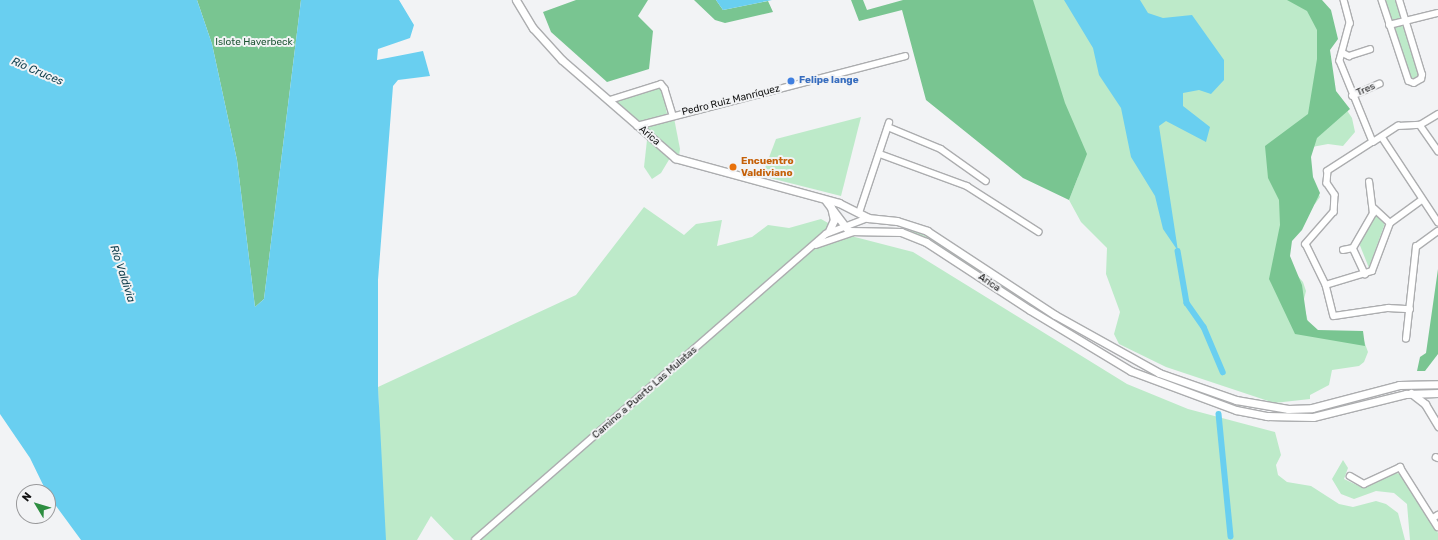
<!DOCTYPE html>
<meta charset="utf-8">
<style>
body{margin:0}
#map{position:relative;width:1438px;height:540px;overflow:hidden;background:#f2f3f5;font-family:Rubik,sans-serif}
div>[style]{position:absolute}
.green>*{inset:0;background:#bdeac9}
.forest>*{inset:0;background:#79c591}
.water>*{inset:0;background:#69cff0}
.canal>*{height:5.5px;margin:-2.75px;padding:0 2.75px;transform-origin:2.75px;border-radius:2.75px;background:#69cff0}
.roads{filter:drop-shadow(1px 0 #acadaf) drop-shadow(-1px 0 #acadaf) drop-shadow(0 1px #acadaf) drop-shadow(0 -1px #acadaf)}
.minor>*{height:5.5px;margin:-2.75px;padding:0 2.75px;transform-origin:2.75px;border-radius:2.75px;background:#fff}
.major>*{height:7px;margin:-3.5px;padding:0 3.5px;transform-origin:3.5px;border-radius:3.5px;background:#fff}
.dots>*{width:11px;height:11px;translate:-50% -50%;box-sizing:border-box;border:2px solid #f2f3f5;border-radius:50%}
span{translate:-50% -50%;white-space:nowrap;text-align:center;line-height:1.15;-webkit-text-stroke:4px #f2f3f5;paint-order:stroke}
.park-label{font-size:10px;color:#1e5534}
.shop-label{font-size:10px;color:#366cbe;font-weight:700}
.left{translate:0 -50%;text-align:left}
.street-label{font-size:10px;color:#131313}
.food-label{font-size:10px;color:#c56008;font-weight:700}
.water-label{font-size:11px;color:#0d3c4a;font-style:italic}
.north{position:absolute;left:16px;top:484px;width:40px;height:40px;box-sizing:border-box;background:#f2f3f5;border:1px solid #99999b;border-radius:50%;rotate:308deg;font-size:11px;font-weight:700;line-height:16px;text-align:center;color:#131313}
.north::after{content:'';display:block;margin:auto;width:14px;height:18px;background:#2d8d40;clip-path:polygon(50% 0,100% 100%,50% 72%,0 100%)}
</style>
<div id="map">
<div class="green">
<i style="clip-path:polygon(937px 0,1304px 0,1327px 46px,1329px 83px,1352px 118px,1355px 132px,1343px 146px,1328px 144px,1312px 147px,1304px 162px,1320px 197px,1315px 204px,1291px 212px,1289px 266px,1303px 282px,1306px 291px,1303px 303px,1310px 329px,1364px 341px,1368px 352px,1364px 362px,1359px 366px,1332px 370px,1329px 385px,1310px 395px,1310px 399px,1274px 403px,1166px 367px,1119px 344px,1114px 334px,1120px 312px,1106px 274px,1107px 248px,1081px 222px,1069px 200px,1078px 177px)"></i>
<i style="clip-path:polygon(1385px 0,1398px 0,1401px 20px,1390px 22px)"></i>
<i style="clip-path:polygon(1403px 24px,1419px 75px,1412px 80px,1393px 27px)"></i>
<i style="clip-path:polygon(658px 86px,662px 88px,667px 114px,638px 122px,617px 102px)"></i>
<i style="clip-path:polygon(861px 117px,841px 196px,762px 176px,776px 139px)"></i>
<i style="clip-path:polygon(674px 118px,680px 149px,679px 156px,646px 128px)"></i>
<i style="clip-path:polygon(647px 140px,670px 158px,661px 173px,652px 179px,644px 167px)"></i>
<i style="clip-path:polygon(644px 207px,684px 235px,696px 224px,722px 220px,717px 246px,752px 237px,768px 225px,789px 228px,821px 219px,851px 236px,913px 252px,1127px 384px,1188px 409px,1275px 432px,1281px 455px,1276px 465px,1278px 475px,1287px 482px,1311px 486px,1339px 504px,1353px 507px,1376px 501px,1386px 504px,1398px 513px,1405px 540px,454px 540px,431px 516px,417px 540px,367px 540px,379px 413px,378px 387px,576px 295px)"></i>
<i style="clip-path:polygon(1376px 214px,1385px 223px,1369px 268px,1359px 243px)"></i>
<i style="clip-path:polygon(911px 229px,940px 243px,1029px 304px,943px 249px,910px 232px)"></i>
<i style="clip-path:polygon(1343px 460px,1348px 468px,1344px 479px,1361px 487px,1390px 471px,1403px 475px,1438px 533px,1438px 540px,1410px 540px,1407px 504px,1394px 493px,1376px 491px,1354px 499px,1341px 494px,1332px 479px)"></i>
</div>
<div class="forest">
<i style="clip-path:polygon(197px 0,301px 0,264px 299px,255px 307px,237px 160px,212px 44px)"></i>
<i style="clip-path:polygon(576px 0,648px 0,638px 16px,653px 31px,649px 69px,607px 82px,551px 32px,543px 12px)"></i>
<i style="clip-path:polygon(694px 0,716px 0,723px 10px,768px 1px,773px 12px,725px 23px,715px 20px)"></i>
<i style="clip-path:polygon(851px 0,863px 0,867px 10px,903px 0,1033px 0,1065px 103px,1087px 154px,1069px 200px,1023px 178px,926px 100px,902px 10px,859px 21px)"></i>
<i style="clip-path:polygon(1287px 0,1322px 0,1331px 10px,1338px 39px,1330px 50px,1336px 91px,1350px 109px,1317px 138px,1311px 157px,1313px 177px,1320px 193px,1302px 230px,1292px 241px,1290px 256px,1302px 285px,1307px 320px,1318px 330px,1363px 331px,1365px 346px,1295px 334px,1269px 279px,1280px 225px,1279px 200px,1268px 178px,1265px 146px,1308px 114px,1317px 59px,1317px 30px,1307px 11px)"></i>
<i style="clip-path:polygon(1438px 269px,1438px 354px,1425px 371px,1417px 371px,1420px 357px,1426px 353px)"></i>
</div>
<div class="water">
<i style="clip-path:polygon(0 0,197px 0,212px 44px,237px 160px,255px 307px,264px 299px,301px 0,399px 0,414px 25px,410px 38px,378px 49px,377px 60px,423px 51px,430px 76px,398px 80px,393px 86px,378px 280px,378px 387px,386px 540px,81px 540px,48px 495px,30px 458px,0 414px)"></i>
<i style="clip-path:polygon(716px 0,772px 0,723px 10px)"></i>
<i style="clip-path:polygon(1064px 0,1140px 0,1148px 13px,1163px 18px,1192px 15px,1224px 60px,1224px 80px,1211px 94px,1199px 90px,1183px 93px,1183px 106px,1210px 127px,1206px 142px,1166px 121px,1159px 126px,1178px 251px,1163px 229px,1155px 196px,1131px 157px,1121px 108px,1099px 75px,1093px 48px)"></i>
</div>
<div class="canal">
<i style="left:1178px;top:251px;width:53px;rotate:80.2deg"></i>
<i style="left:1187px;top:303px;width:29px;rotate:55deg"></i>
<i style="left:1204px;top:327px;width:49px;rotate:67.1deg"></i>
<i style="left:1219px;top:414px;width:123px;rotate:84.4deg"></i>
</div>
<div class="roads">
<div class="minor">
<i style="left:1344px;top:0;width:24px;rotate:75deg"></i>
<i style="left:1350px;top:23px;width:39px;rotate:105deg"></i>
<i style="left:1340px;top:61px;width:87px;rotate:67.8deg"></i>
<i style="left:1373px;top:142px;width:54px;rotate:147.2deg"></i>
<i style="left:1328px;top:171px;width:12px;rotate:95deg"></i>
<i style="left:1327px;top:183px;width:14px;rotate:56deg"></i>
<i style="left:1335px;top:195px;width:17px;rotate:93deg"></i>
<i style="left:1334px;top:212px;width:43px;rotate:131.2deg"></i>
<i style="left:1306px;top:244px;width:46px;rotate:64deg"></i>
<i style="left:1326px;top:285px;width:32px;rotate:76deg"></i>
<i style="left:1334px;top:316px;width:55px;rotate:-8.4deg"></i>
<i style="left:1388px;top:308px;width:22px;rotate:3deg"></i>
<i style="left:1382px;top:0;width:85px;rotate:71.6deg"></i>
<i style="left:1409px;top:81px;width:5px;rotate:22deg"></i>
<i style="left:1414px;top:83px;width:8px;rotate:-30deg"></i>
<i style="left:1421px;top:79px;width:4px;rotate:-76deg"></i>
<i style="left:1422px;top:75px;width:78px;rotate:-107deg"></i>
<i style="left:1389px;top:25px;width:50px;rotate:-13.8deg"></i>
<i style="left:1343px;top:53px;width:7px;rotate:27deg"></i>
<i style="left:1349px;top:56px;width:22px;rotate:-18deg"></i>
<i style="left:1352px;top:96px;width:30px;rotate:-24deg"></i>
<i style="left:610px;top:100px;width:53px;rotate:-17.4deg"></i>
<i style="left:661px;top:84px;width:6px;rotate:51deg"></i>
<i style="left:665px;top:89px;width:28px;rotate:73deg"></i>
<i style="left:1420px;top:125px;width:32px;rotate:55deg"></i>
<i style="left:637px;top:126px;width:277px;rotate:-14.6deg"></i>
<i style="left:888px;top:127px;width:57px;rotate:22.5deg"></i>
<i style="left:941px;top:149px;width:55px;rotate:35.4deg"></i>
<i style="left:1382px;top:137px;width:102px;rotate:56.6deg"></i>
<i style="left:1373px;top:142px;width:30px;rotate:-33deg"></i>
<i style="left:1398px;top:126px;width:22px;rotate:-3deg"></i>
<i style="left:1420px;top:125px;width:21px;rotate:-31deg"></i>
<i style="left:880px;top:154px;width:93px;rotate:20.2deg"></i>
<i style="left:967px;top:186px;width:85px;rotate:32.6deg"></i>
<i style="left:1374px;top:208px;width:22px;rotate:43deg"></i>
<i style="left:859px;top:213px;width:95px;rotate:-71.6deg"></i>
<i style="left:816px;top:245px;width:39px;rotate:-19deg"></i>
<i style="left:1353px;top:248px;width:29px;rotate:65deg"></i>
<i style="left:1343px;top:250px;width:10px;rotate:-11deg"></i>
<i style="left:1353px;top:248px;width:39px;rotate:-60deg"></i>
<i style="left:1373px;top:214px;width:32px;rotate:-97deg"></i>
<i style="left:1326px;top:285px;width:48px;rotate:-16.9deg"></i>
<i style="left:1372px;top:271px;width:51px;rotate:-69.4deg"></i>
<i style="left:1390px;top:223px;width:39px;rotate:-36deg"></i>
<i style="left:1406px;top:339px;width:93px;rotate:-83.8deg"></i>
<i style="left:1416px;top:247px;width:27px;rotate:-36deg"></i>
<i style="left:1436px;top:457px;width:2px;rotate:27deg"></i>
<i style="left:1350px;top:476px;width:16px;rotate:30deg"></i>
<i style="left:1364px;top:484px;width:40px;rotate:-25deg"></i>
<i style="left:1400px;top:467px;width:71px;rotate:57.7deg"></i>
<i style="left:1433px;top:518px;width:6px;rotate:-31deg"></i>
<i style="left:475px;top:540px;width:466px;rotate:-41.1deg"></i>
<i style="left:826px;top:234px;width:45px;rotate:-20.9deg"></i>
</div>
<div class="major">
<i style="left:516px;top:0;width:33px;rotate:59deg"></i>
<i style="left:533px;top:28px;width:43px;rotate:47.8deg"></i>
<i style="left:562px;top:60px;width:150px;rotate:40.9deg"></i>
<i style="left:675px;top:158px;width:170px;rotate:15.3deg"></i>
<i style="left:839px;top:203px;width:33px;rotate:27deg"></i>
<i style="left:868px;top:218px;width:29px;rotate:6deg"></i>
<i style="left:897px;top:221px;width:32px;rotate:18deg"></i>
<i style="left:927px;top:231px;width:153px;rotate:33.3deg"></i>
<i style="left:1055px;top:315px;width:119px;rotate:29.1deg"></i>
<i style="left:1159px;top:373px;width:82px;rotate:19.3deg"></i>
<i style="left:1236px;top:400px;width:53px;rotate:9.8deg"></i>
<i style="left:1288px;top:409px;width:24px;rotate:-2deg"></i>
<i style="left:1312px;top:408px;width:90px;rotate:-14.8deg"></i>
<i style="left:1399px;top:385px;width:39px;rotate:-1deg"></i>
<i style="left:826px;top:201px;width:38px;rotate:53deg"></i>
<i style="left:849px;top:231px;width:52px;rotate:1.1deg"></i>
<i style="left:901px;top:232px;width:27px;rotate:22deg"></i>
<i style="left:926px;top:242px;width:124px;rotate:33.2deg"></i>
<i style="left:1030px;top:310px;width:118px;rotate:31.1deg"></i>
<i style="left:1131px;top:371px;width:112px;rotate:20.4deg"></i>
<i style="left:1236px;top:410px;width:32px;rotate:11deg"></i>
<i style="left:1267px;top:416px;width:46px;rotate:1.2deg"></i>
<i style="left:1313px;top:417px;width:96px;rotate:-13.9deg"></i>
<i style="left:1406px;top:394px;width:32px;rotate:-2deg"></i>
<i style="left:829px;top:231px;width:12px;rotate:-66deg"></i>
<i style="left:834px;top:220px;width:13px;rotate:-103deg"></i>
<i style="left:1411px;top:393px;width:18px;rotate:38deg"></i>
<i style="left:1425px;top:404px;width:26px;rotate:59deg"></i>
</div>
</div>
<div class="dots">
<i style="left:791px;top:81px;background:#3f7fe0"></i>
<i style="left:733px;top:167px;background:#e8710a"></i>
</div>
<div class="park-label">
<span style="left:254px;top:43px">Islote Haverbeck</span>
</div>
<div class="shop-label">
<span class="left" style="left:799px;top:81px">Felipe lange</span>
</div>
<div class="street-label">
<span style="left:1366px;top:90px;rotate:-24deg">Tres</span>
<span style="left:731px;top:101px;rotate:-14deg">Pedro Ruiz Manríquez</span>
<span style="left:649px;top:136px;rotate:41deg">Arica</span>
<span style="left:989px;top:283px;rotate:34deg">Arica</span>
<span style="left:645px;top:393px;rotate:-41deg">Camino a Puerto Las Mulatas</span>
</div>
<div class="food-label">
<span class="left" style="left:741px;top:167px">Encuentro<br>Valdiviano</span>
</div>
<div class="water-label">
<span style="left:37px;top:72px;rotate:23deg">Río Cruces</span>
<span style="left:122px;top:274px;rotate:72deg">Río Valdivia</span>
</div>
<div class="north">N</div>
</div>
